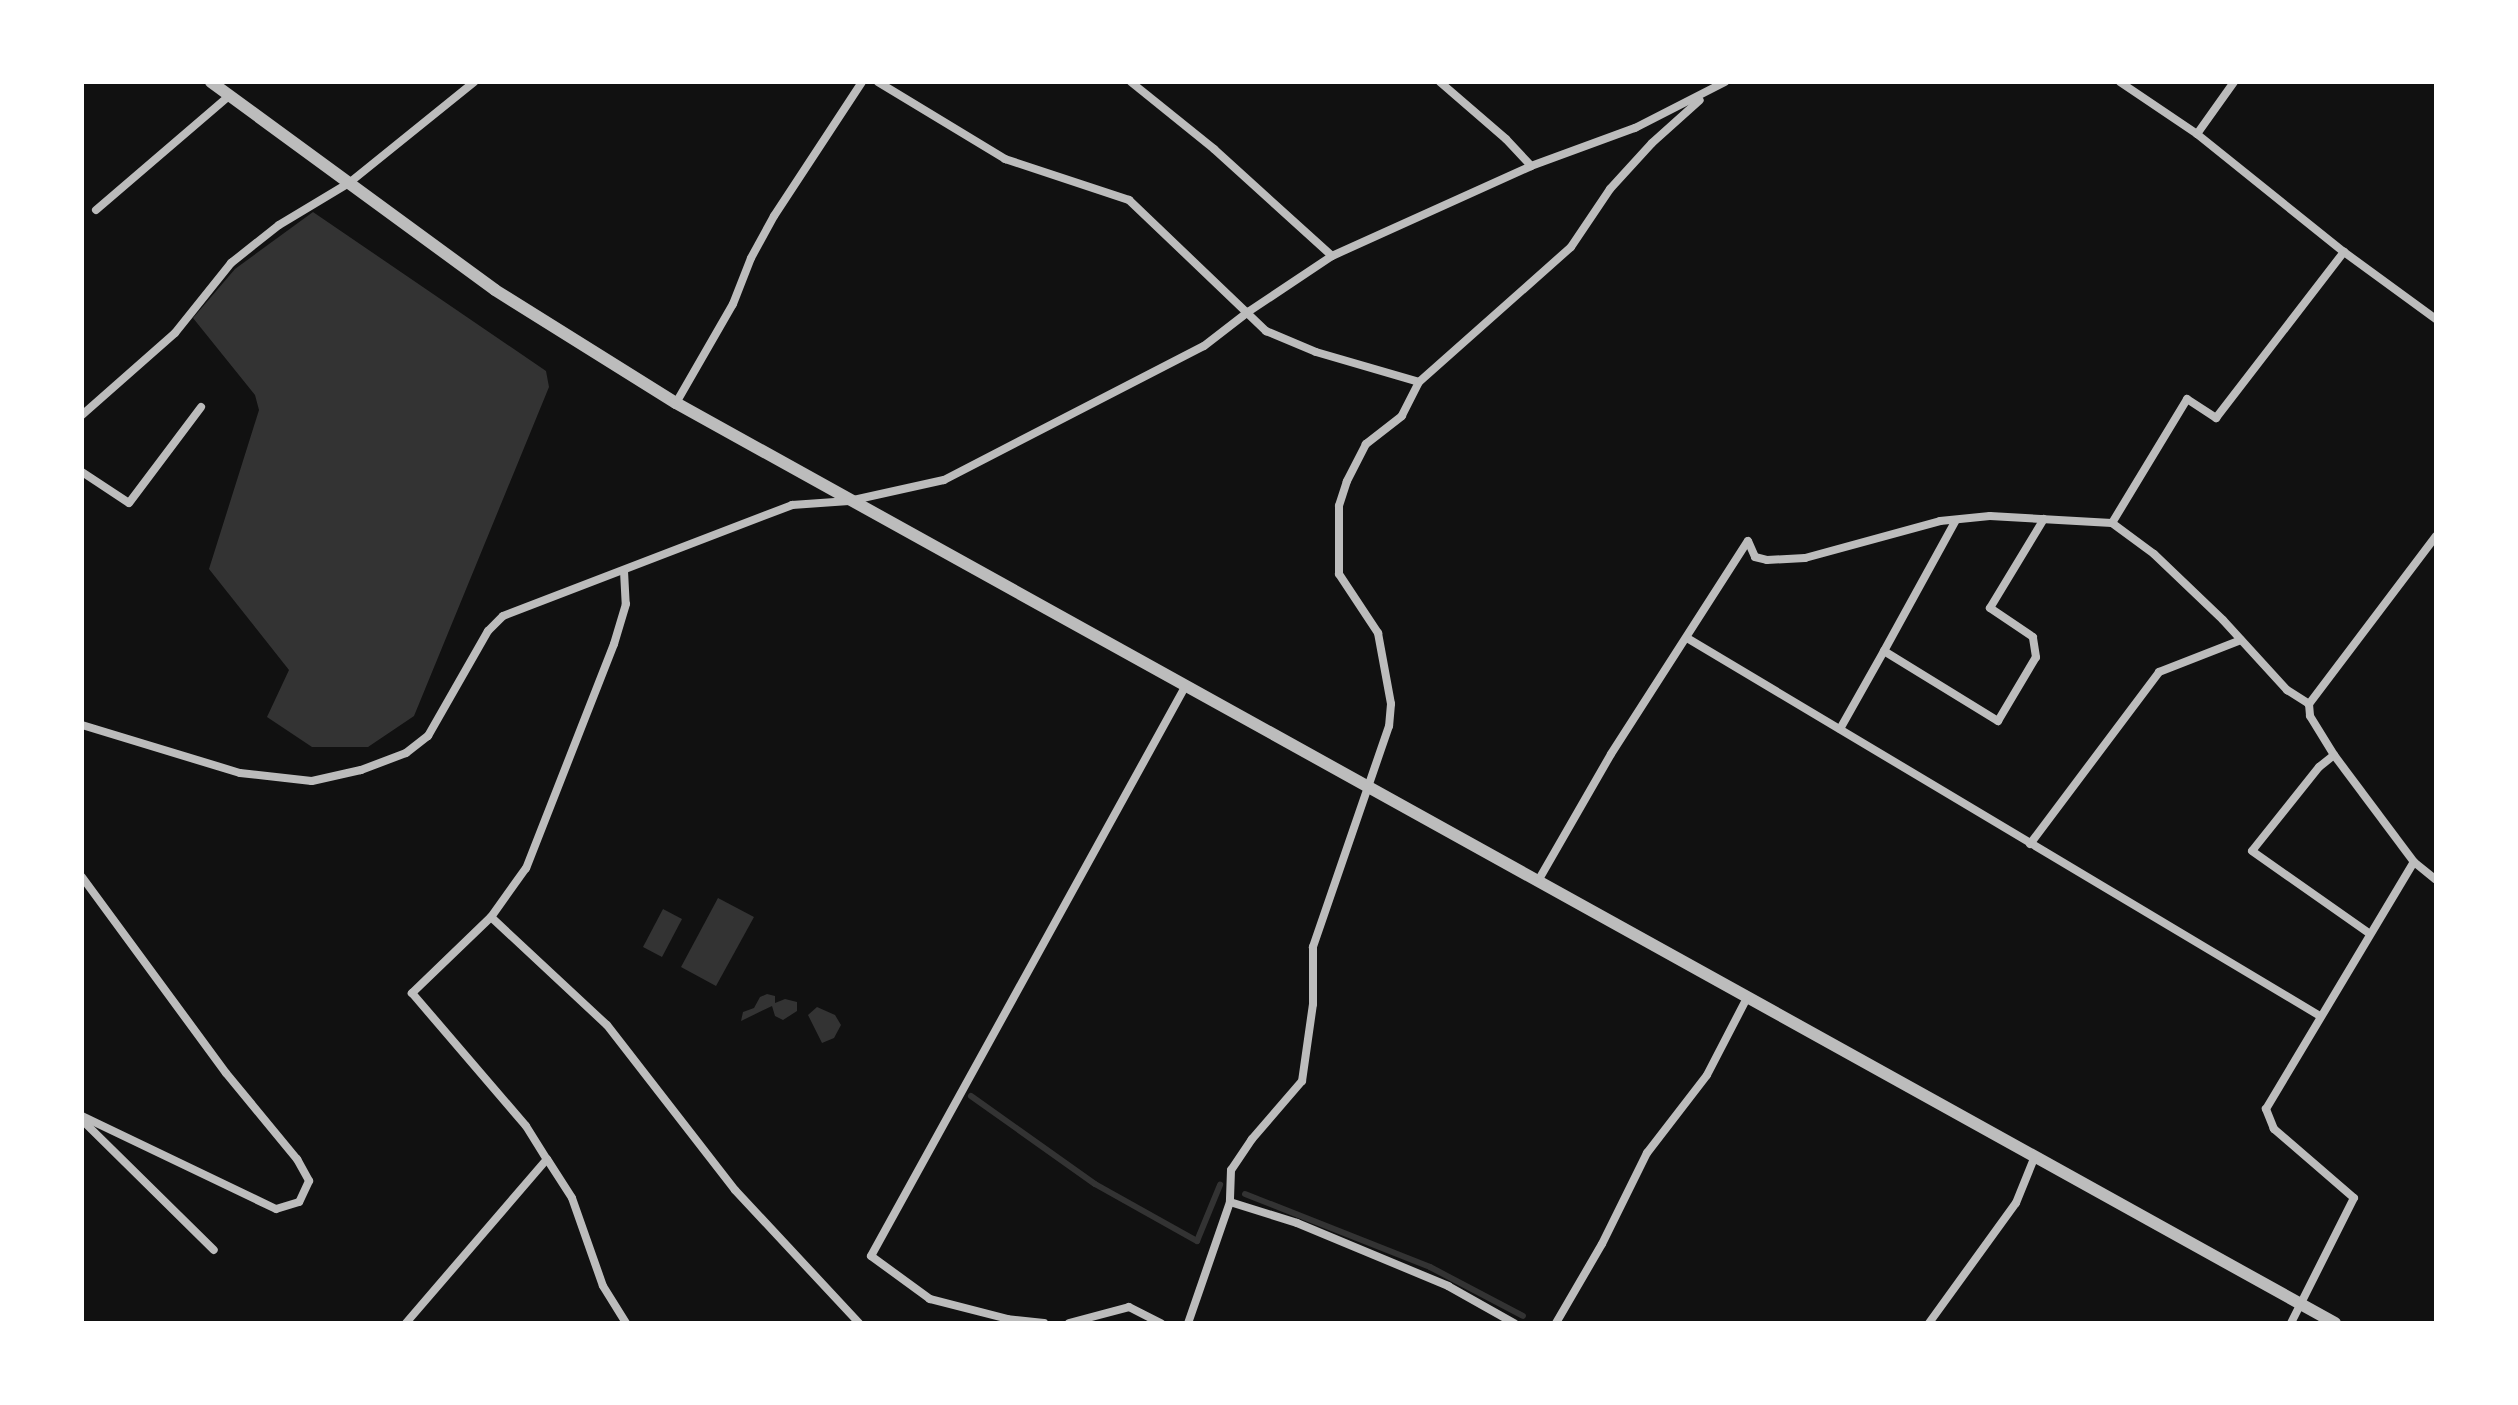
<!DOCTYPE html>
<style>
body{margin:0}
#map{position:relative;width:2518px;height:1405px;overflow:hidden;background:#111;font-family:"IBM Plex Serif",serif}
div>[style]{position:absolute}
.water>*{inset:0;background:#333}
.stream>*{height:6px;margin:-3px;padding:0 3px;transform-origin:3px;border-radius:3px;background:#333}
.minor>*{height:8px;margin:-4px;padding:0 4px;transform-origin:4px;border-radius:4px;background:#bcbcbc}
.tertiary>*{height:12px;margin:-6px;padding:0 6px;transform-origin:6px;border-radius:6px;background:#bcbcbc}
span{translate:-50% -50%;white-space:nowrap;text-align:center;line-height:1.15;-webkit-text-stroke:8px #fff;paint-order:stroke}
.frame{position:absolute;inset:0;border:84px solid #fff;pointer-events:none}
</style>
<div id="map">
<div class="water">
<i style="clip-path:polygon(313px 212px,546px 371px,549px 387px,414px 716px,368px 747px,312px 747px,267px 717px,289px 670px,209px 569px,259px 410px,255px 395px,193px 318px,235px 269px)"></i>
<i style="clip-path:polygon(718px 898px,754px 917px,716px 986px,681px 967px)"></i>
<i style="clip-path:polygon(663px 909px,682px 919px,662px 957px,643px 947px)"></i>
<i style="clip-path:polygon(767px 994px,775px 996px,775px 1003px,785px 999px,797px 1002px,797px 1011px,783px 1020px,775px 1016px,772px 1006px,741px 1021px,743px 1012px,754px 1008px,760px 997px)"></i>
<i style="clip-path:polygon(817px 1007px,835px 1015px,841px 1025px,834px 1038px,822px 1043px,808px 1015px)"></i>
</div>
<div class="stream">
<i style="left:971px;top:1096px;width:152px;rotate:35.4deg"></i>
<i style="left:1095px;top:1184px;width:117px;rotate:29.2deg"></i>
<i style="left:1197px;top:1241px;width:61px;rotate:-67.7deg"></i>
<i style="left:1245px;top:1194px;width:199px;rotate:21.5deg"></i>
<i style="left:1430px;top:1267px;width:105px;rotate:27.8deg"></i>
</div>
<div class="minor">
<i style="left:878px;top:82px;width:149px;rotate:31.2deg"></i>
<i style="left:1005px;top:159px;width:131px;rotate:18.3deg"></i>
<i style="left:1129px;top:200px;width:190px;rotate:43.7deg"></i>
<i style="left:1266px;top:331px;width:54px;rotate:22.8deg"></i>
<i style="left:1316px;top:352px;width:107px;rotate:16.2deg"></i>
<i style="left:1419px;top:382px;width:38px;rotate:117deg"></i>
<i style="left:1402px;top:416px;width:46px;rotate:142.1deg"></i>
<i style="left:1366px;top:444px;width:42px;rotate:117.2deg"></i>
<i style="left:1347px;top:481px;width:26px;rotate:108deg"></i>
<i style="left:1339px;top:506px;width:68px;rotate:90deg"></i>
<i style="left:1339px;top:574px;width:71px;rotate:56.5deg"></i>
<i style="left:1378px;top:633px;width:72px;rotate:79.6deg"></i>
<i style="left:1391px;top:704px;width:22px;rotate:95deg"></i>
<i style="left:1389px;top:726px;width:234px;rotate:109deg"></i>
<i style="left:1313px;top:947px;width:57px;rotate:90deg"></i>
<i style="left:1313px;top:1004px;width:78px;rotate:98.1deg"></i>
<i style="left:1302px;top:1081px;width:77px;rotate:130.8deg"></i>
<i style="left:1252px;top:1139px;width:37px;rotate:124deg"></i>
<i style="left:1231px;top:1170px;width:32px;rotate:92deg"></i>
<i style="left:1230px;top:1202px;width:128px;rotate:109.1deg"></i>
<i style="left:1131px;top:82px;width:107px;rotate:38.9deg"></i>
<i style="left:1214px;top:149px;width:159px;rotate:42.2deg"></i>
<i style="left:1440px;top:82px;width:87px;rotate:40.8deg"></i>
<i style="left:1506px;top:139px;width:37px;rotate:47deg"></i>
<i style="left:2120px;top:82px;width:93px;rotate:34deg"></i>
<i style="left:2197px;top:134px;width:189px;rotate:38.8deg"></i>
<i style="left:2344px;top:252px;width:114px;rotate:36.1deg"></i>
<i style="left:2197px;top:134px;width:64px;rotate:-54.6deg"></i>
<i style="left:96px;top:210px;width:177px;rotate:-40.6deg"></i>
<i style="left:1419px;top:382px;width:203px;rotate:-41.6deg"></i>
<i style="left:1571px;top:247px;width:70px;rotate:-56.1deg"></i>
<i style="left:1610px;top:189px;width:62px;rotate:-47.6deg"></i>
<i style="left:1652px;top:143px;width:64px;rotate:-41.9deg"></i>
<i style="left:676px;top:403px;width:114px;rotate:-60.1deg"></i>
<i style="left:733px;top:304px;width:49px;rotate:-68.6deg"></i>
<i style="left:751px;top:258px;width:48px;rotate:-61.3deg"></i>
<i style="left:774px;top:216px;width:160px;rotate:-56.7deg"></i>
<i style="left:82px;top:415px;width:124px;rotate:-41.4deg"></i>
<i style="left:175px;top:333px;width:90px;rotate:-51.3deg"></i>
<i style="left:231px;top:263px;width:61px;rotate:-38.4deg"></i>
<i style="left:279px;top:225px;width:82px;rotate:-31deg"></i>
<i style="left:349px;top:183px;width:161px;rotate:-38.9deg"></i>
<i style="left:82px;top:472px;width:56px;rotate:33.4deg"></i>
<i style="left:129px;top:503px;width:120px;rotate:-53.1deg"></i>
<i style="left:2112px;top:523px;width:145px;rotate:-58.8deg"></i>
<i style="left:2187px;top:399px;width:35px;rotate:33deg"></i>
<i style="left:2216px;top:418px;width:210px;rotate:-52.4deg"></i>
<i style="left:2436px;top:536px;width:211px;rotate:127.1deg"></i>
<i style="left:2309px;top:704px;width:12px;rotate:85deg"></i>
<i style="left:2310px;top:716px;width:46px;rotate:58.4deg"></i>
<i style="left:2334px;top:755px;width:134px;rotate:53.2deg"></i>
<i style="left:2414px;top:862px;width:28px;rotate:39deg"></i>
<i style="left:1748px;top:541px;width:17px;rotate:66deg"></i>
<i style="left:1755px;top:557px;width:12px;rotate:14deg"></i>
<i style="left:1767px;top:560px;width:38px;rotate:-3deg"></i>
<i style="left:1805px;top:558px;width:140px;rotate:-15.3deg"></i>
<i style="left:1940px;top:521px;width:50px;rotate:-5.7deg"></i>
<i style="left:1990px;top:516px;width:122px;rotate:3.3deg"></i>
<i style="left:2112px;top:523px;width:52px;rotate:36.4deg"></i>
<i style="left:2154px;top:554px;width:95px;rotate:43.7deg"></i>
<i style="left:2223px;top:620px;width:95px;rotate:47.6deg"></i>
<i style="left:2287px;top:690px;width:26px;rotate:32deg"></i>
<i style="left:624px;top:571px;width:33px;rotate:87deg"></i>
<i style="left:626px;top:604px;width:42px;rotate:106.7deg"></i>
<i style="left:614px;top:644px;width:241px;rotate:111.4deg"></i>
<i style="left:526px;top:868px;width:60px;rotate:125.5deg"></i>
<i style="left:491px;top:917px;width:110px;rotate:136.1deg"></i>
<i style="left:412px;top:993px;width:175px;rotate:49.4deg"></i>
<i style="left:526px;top:1126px;width:39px;rotate:58deg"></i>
<i style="left:547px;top:1159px;width:46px;rotate:57.3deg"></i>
<i style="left:572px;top:1198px;width:93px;rotate:70.6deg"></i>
<i style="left:603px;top:1286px;width:44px;rotate:58.1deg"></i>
<i style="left:1687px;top:638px;width:737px;rotate:30.84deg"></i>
<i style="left:1884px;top:651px;width:149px;rotate:-61.2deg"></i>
<i style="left:82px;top:725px;width:165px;rotate:16.9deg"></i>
<i style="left:240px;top:773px;width:72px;rotate:6.3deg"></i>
<i style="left:312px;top:781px;width:50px;rotate:-12.7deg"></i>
<i style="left:361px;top:770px;width:48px;rotate:-20.7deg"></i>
<i style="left:406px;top:753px;width:28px;rotate:-38deg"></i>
<i style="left:428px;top:736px;width:121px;rotate:-60.3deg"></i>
<i style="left:488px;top:631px;width:21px;rotate:-45deg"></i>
<i style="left:503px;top:616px;width:310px;rotate:-21deg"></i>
<i style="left:792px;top:505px;width:57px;rotate:-4deg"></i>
<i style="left:849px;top:501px;width:97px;rotate:-12.5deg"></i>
<i style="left:944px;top:480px;width:292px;rotate:-27.3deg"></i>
<i style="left:1204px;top:346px;width:56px;rotate:-37.7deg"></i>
<i style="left:1248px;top:312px;width:101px;rotate:-33.7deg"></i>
<i style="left:1332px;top:256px;width:218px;rotate:-24.3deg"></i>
<i style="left:1531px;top:166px;width:111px;rotate:-20.1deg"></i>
<i style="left:1635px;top:128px;width:101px;rotate:-27.1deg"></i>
<i style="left:1840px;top:729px;width:90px;rotate:-60.6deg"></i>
<i style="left:1884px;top:651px;width:134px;rotate:31.6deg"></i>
<i style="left:1998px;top:721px;width:74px;rotate:-59.3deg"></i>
<i style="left:2036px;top:657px;width:20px;rotate:-99deg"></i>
<i style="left:2033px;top:637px;width:52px;rotate:-146deg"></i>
<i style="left:1990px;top:608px;width:104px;rotate:-58.8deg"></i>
<i style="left:2334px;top:755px;width:19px;rotate:141deg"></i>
<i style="left:2319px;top:767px;width:107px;rotate:128.6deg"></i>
<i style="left:2252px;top:851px;width:144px;rotate:35.1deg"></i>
<i style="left:2030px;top:844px;width:215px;rotate:-53.1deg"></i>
<i style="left:2159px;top:672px;width:88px;rotate:-21.3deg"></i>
<i style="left:82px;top:877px;width:243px;rotate:53.7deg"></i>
<i style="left:226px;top:1073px;width:112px;rotate:50.5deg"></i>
<i style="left:297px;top:1159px;width:25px;rotate:61deg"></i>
<i style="left:309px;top:1181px;width:23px;rotate:115deg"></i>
<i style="left:299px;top:1202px;width:24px;rotate:163deg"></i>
<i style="left:276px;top:1209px;width:215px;rotate:-154.4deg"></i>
<i style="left:1538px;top:881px;width:146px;rotate:-60.1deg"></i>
<i style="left:1611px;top:754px;width:253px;rotate:-57.3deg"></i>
<i style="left:491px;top:917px;width:158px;rotate:43deg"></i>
<i style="left:607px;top:1025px;width:209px;rotate:52.2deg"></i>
<i style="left:735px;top:1190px;width:182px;rotate:47deg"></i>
<i style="left:82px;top:1120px;width:185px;rotate:44.6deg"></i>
<i style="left:1230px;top:1202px;width:70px;rotate:17.4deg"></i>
<i style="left:1297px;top:1223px;width:164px;rotate:22.6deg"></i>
<i style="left:1448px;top:1286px;width:76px;rotate:29.3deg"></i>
<i style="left:406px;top:1323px;width:216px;rotate:-49.3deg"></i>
<i style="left:1044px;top:1323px;width:36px;rotate:-174deg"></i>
<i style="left:1008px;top:1319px;width:81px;rotate:-165.6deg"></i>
<i style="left:930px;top:1299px;width:73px;rotate:-143.9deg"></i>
<i style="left:871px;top:1256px;width:650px;rotate:-61.11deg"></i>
<i style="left:1069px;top:1323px;width:62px;rotate:-14.9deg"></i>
<i style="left:1129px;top:1307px;width:36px;rotate:27deg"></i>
<i style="left:1556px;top:1323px;width:91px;rotate:-59.8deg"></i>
<i style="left:1602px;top:1244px;width:102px;rotate:-63.7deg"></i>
<i style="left:1647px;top:1153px;width:98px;rotate:-52.4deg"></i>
<i style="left:1707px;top:1075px;width:89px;rotate:-62.6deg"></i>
<i style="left:1929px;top:1323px;width:148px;rotate:-54.1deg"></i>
<i style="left:2016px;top:1203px;width:51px;rotate:-68deg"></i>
<i style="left:2291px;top:1323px;width:140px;rotate:-63.3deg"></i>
<i style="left:2354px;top:1198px;width:106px;rotate:-139.2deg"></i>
<i style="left:2274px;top:1129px;width:22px;rotate:-112deg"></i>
<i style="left:2266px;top:1109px;width:288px;rotate:-59.1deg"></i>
</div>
<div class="tertiary">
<i style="left:211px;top:82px;width:352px;rotate:36.2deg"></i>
<i style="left:495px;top:290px;width:213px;rotate:32deg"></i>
<i style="left:676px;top:403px;width:1897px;rotate:29.01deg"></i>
</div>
<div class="frame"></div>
</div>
